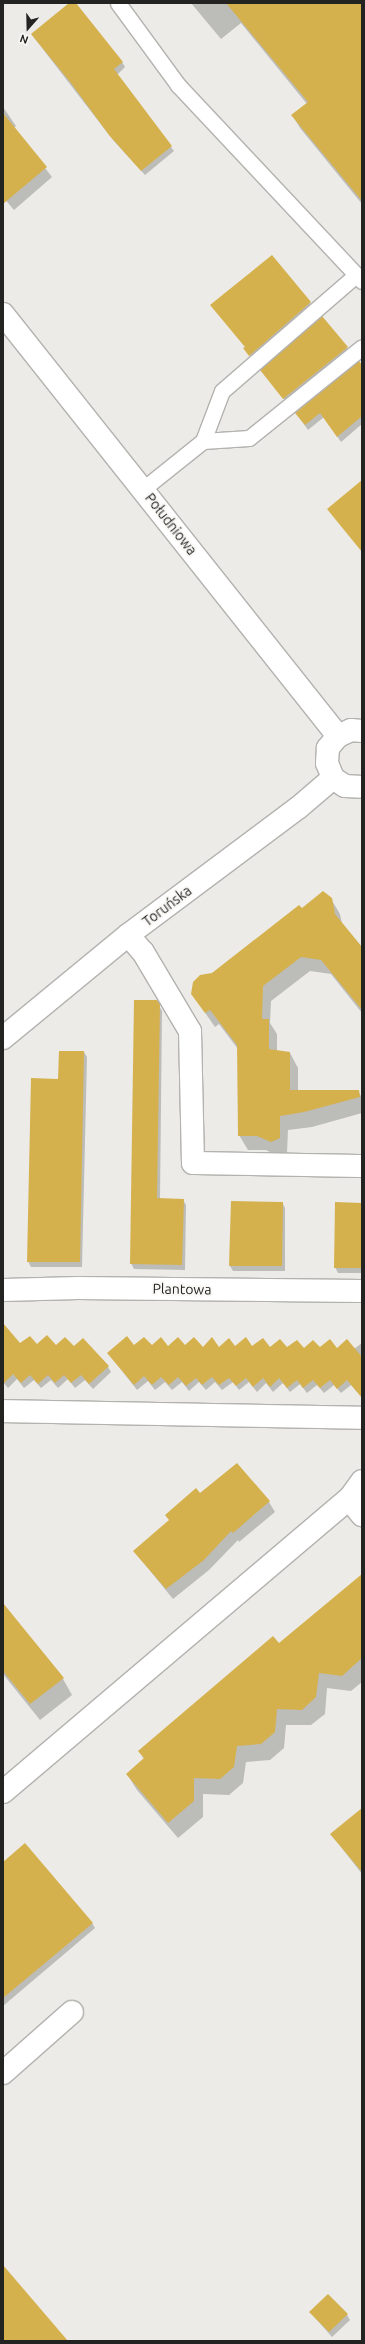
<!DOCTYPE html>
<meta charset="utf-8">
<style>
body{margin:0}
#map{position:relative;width:365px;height:2344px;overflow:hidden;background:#ecebe7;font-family:Ubuntu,sans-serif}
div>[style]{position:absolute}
.shadow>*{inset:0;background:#0003}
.building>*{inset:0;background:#d5b14e}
.roads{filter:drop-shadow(1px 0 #b3b2af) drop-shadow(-1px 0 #b3b2af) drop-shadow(0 1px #b3b2af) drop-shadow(0 -1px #b3b2af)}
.lane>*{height:15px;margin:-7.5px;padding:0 7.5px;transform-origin:7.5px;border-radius:7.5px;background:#fff}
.street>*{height:22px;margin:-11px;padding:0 11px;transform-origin:11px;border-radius:11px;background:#fff}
.secondary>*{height:22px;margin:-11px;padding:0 11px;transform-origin:11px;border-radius:11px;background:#fff}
span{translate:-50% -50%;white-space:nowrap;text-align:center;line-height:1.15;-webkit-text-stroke:4px #f9f8f5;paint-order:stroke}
.street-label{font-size:14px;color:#232322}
.frame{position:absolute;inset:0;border:4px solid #232322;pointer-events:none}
.north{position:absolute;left:8px;top:8px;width:40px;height:40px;-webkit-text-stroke:3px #f9f8f5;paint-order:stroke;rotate:200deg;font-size:11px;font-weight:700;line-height:16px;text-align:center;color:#232322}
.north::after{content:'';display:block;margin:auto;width:14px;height:18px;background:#232322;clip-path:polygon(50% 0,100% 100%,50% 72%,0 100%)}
</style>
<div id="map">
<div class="shadow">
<i style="clip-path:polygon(70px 3px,75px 3px,122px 62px,125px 67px,117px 75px,174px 151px,145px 175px,113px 140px,32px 35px)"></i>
<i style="clip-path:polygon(191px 3px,362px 3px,362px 204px,300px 128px,293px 116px,307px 104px,241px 23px,221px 39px)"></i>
<i style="clip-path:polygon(3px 107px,16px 126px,14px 128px,52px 177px,14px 210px,3px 197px)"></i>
<i style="clip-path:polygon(310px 303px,313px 308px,253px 360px,246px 348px,212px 305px)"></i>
<i style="clip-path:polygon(347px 348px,350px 353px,287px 403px,265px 375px)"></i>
<i style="clip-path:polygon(362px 366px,362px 424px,341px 442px,324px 417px,308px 430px,296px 413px)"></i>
<i style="clip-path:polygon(331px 899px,340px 914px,342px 924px,362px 947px,362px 1013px,331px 974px,310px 971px,271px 1001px,270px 1023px,277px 1034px,277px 1051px,290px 1053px,298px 1068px,298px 1091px,358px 1091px,362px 1098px,362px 1113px,312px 1127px,288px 1130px,287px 1153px,280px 1157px,266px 1150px,248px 1150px,239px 1135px,238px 1049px,219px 1024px,215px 1027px,192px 994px,213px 974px,302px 909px)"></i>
<i style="clip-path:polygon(156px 1001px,162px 1011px,160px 1199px,183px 1200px,186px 1205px,185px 1270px,134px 1269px,131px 1263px)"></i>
<i style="clip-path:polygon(84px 1052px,87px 1057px,82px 1267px,31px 1267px,28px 1261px,59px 1080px)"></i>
<i style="clip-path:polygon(282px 1202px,285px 1208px,285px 1271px,233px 1271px,230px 1266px)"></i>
<i style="clip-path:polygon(362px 1204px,362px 1273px,338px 1273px,335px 1267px)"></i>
<i style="clip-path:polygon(362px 1343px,362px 1388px,357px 1392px,351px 1385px,341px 1393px,334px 1385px,324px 1393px,317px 1385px,307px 1393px,300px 1384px,290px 1392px,283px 1383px,273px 1392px,266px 1383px,257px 1392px,249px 1382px,239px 1390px,233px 1382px,222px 1390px,215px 1382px,206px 1390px,199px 1382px,189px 1391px,182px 1382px,172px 1390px,165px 1382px,155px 1390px,148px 1381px,137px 1390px,108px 1353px,134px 1347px,354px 1349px)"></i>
<i style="clip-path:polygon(3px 1344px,73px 1348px,108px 1367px,111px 1372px,93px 1389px,85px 1380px,75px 1388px,68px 1379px,58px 1388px,51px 1380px,41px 1388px,34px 1380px,24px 1388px,17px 1379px,8px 1388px,3px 1382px)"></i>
<i style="clip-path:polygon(200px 1494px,269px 1502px,275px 1512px,239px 1542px,238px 1540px,209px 1570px,173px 1599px,134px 1551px)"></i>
<i style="clip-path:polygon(362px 1586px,362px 1682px,351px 1691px,327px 1688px,325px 1714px,311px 1725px,286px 1725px,284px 1748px,270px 1760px,246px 1762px,243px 1783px,229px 1795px,203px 1794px,203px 1817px,178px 1838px,137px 1790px,127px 1774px,144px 1759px,139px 1751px,279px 1645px)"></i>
<i style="clip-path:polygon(3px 1604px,63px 1679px,72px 1695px,40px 1720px,3px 1674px)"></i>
<i style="clip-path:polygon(362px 1809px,362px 1874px,331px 1834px)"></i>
<i style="clip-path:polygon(3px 1863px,92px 1923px,95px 1928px,3px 2006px)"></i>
<i style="clip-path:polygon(310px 2312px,347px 2315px,350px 2320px,332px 2337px)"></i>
</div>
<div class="building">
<i style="clip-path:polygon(69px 3px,76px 3px,123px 62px,114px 69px,172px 146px,141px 171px,109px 135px,71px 83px,31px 34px)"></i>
<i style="clip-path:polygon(226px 3px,362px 3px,362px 201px,291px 115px,308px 102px)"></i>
<i style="clip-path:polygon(3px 113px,47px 167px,3px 204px)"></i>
<i style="clip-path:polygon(272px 255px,311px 302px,249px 356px,243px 348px,245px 347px,210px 305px)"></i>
<i style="clip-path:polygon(322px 316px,348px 347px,283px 399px,260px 370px)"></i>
<i style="clip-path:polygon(359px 361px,362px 365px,362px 416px,337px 437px,320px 413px,305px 425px,295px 413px)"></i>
<i style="clip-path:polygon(362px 480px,362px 552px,327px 509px)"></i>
<i style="clip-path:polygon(323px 891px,332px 898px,335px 914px,362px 947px,362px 1010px,321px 960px,301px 957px,263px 986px,262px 1019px,269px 1019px,269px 1049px,290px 1052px,290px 1090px,359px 1090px,360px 1097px,304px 1112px,280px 1116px,280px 1138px,271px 1142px,257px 1136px,238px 1136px,237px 1045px,210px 1010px,205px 1013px,191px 994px,193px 982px,200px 975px,212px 973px,299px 905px,302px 908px)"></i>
<i style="clip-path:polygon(134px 1000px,157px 1000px,160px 1004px,157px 1198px,184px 1199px,182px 1265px,130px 1264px)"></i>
<i style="clip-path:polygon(59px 1051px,84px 1051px,80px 1262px,27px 1262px,31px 1078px,58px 1079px)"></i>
<i style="clip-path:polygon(231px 1201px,283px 1202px,282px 1266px,229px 1266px)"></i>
<i style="clip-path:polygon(335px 1202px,362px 1203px,362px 1268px,334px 1268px)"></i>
<i style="clip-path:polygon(3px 1323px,20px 1343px,30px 1336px,37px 1344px,47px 1335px,56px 1345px,65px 1337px,74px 1346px,83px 1338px,109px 1366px,89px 1384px,81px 1375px,71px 1383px,64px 1375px,55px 1383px,48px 1375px,38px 1384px,30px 1375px,21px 1383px,13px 1374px,3px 1384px)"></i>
<i style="clip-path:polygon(127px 1336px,134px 1345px,144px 1337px,152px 1345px,161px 1337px,168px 1346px,178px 1337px,185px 1345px,194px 1337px,203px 1347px,212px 1337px,219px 1347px,229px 1338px,235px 1346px,246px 1337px,252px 1346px,263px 1338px,270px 1347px,280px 1339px,287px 1347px,297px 1340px,304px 1348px,313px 1340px,320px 1347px,330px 1339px,337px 1348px,347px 1339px,362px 1357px,362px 1398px,347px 1380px,337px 1389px,330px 1380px,320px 1388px,313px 1380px,303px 1388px,297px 1380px,287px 1388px,279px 1378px,270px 1387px,263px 1378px,253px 1387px,246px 1378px,236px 1386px,229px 1378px,219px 1385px,212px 1377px,202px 1385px,196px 1378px,186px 1386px,178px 1377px,169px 1385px,161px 1377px,152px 1385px,144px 1376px,134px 1385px,107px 1353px)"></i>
<i style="clip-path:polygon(237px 1463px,270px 1501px,233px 1533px,231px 1531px,204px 1560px,166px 1589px,133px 1551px,169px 1520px,165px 1515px,196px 1488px,200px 1493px)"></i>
<i style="clip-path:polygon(362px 1574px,362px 1658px,342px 1676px,319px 1673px,316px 1697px,302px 1710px,277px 1709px,275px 1732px,261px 1744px,237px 1746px,234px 1767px,220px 1779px,194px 1778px,194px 1801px,168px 1823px,126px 1774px,144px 1758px,138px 1751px,273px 1636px,279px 1643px)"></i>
<i style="clip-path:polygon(3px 1603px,64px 1678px,30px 1704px,3px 1671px)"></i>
<i style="clip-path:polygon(362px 1808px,362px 1872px,330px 1834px)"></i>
<i style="clip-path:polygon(25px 1843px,93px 1923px,3px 1998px,3px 1862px)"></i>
<i style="clip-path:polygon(3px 2265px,68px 2341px,3px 2341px)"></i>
<i style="clip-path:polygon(328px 2294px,348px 2314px,329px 2332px,309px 2312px)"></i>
</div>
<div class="roads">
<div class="lane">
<i style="left:118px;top:3px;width:102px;rotate:53.8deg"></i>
<i style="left:178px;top:85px;width:269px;rotate:46.8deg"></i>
<i style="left:203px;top:441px;width:46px;rotate:-3.7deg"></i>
<i style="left:249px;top:438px;width:145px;rotate:-38.8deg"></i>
<i style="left:143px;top:489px;width:77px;rotate:-38.7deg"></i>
<i style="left:203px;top:441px;width:53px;rotate:-69.2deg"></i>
<i style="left:222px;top:391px;width:177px;rotate:-40.9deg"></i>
</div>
<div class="street">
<i style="left:128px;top:935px;width:23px;rotate:49deg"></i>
<i style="left:143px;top:952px;width:92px;rotate:59.3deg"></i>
<i style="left:190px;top:1031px;width:132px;rotate:88.7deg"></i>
<i style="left:193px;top:1163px;width:169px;rotate:1deg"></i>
<i style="left:3px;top:1038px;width:162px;rotate:-39.5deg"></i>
<i style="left:128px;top:935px;width:212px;rotate:-36.8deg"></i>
<i style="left:298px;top:808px;width:46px;rotate:-40.6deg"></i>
<i style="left:3px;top:1290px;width:75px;rotate:-1.5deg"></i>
<i style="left:78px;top:1288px;width:284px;rotate:0.6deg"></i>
<i style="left:3px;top:1411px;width:359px;rotate:1.1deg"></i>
<i style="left:349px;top:1499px;width:21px;rotate:51deg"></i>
<i style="left:3px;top:1792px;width:453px;rotate:-40.3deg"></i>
<i style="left:349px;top:1499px;width:22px;rotate:-54deg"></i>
<i style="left:3px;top:2073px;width:92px;rotate:-41.5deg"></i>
</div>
<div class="secondary">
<i style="left:3px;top:314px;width:539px;rotate:51.56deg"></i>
<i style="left:362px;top:731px;width:11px;rotate:-175deg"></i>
<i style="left:351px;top:730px;width:14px;rotate:155deg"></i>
<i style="left:338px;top:736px;width:16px;rotate:130deg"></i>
<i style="left:328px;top:748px;width:15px;rotate:94deg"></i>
<i style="left:327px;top:763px;width:16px;rotate:68deg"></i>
<i style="left:333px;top:778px;width:14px;rotate:34deg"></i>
<i style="left:345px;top:786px;width:17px;rotate:3deg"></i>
</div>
</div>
<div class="street-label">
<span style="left:171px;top:524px;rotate:52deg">Południowa</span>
<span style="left:167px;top:906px;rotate:-37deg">Toruńska</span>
<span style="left:182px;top:1289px;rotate:1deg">Plantowa</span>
</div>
<div class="frame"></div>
<div class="north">N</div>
</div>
